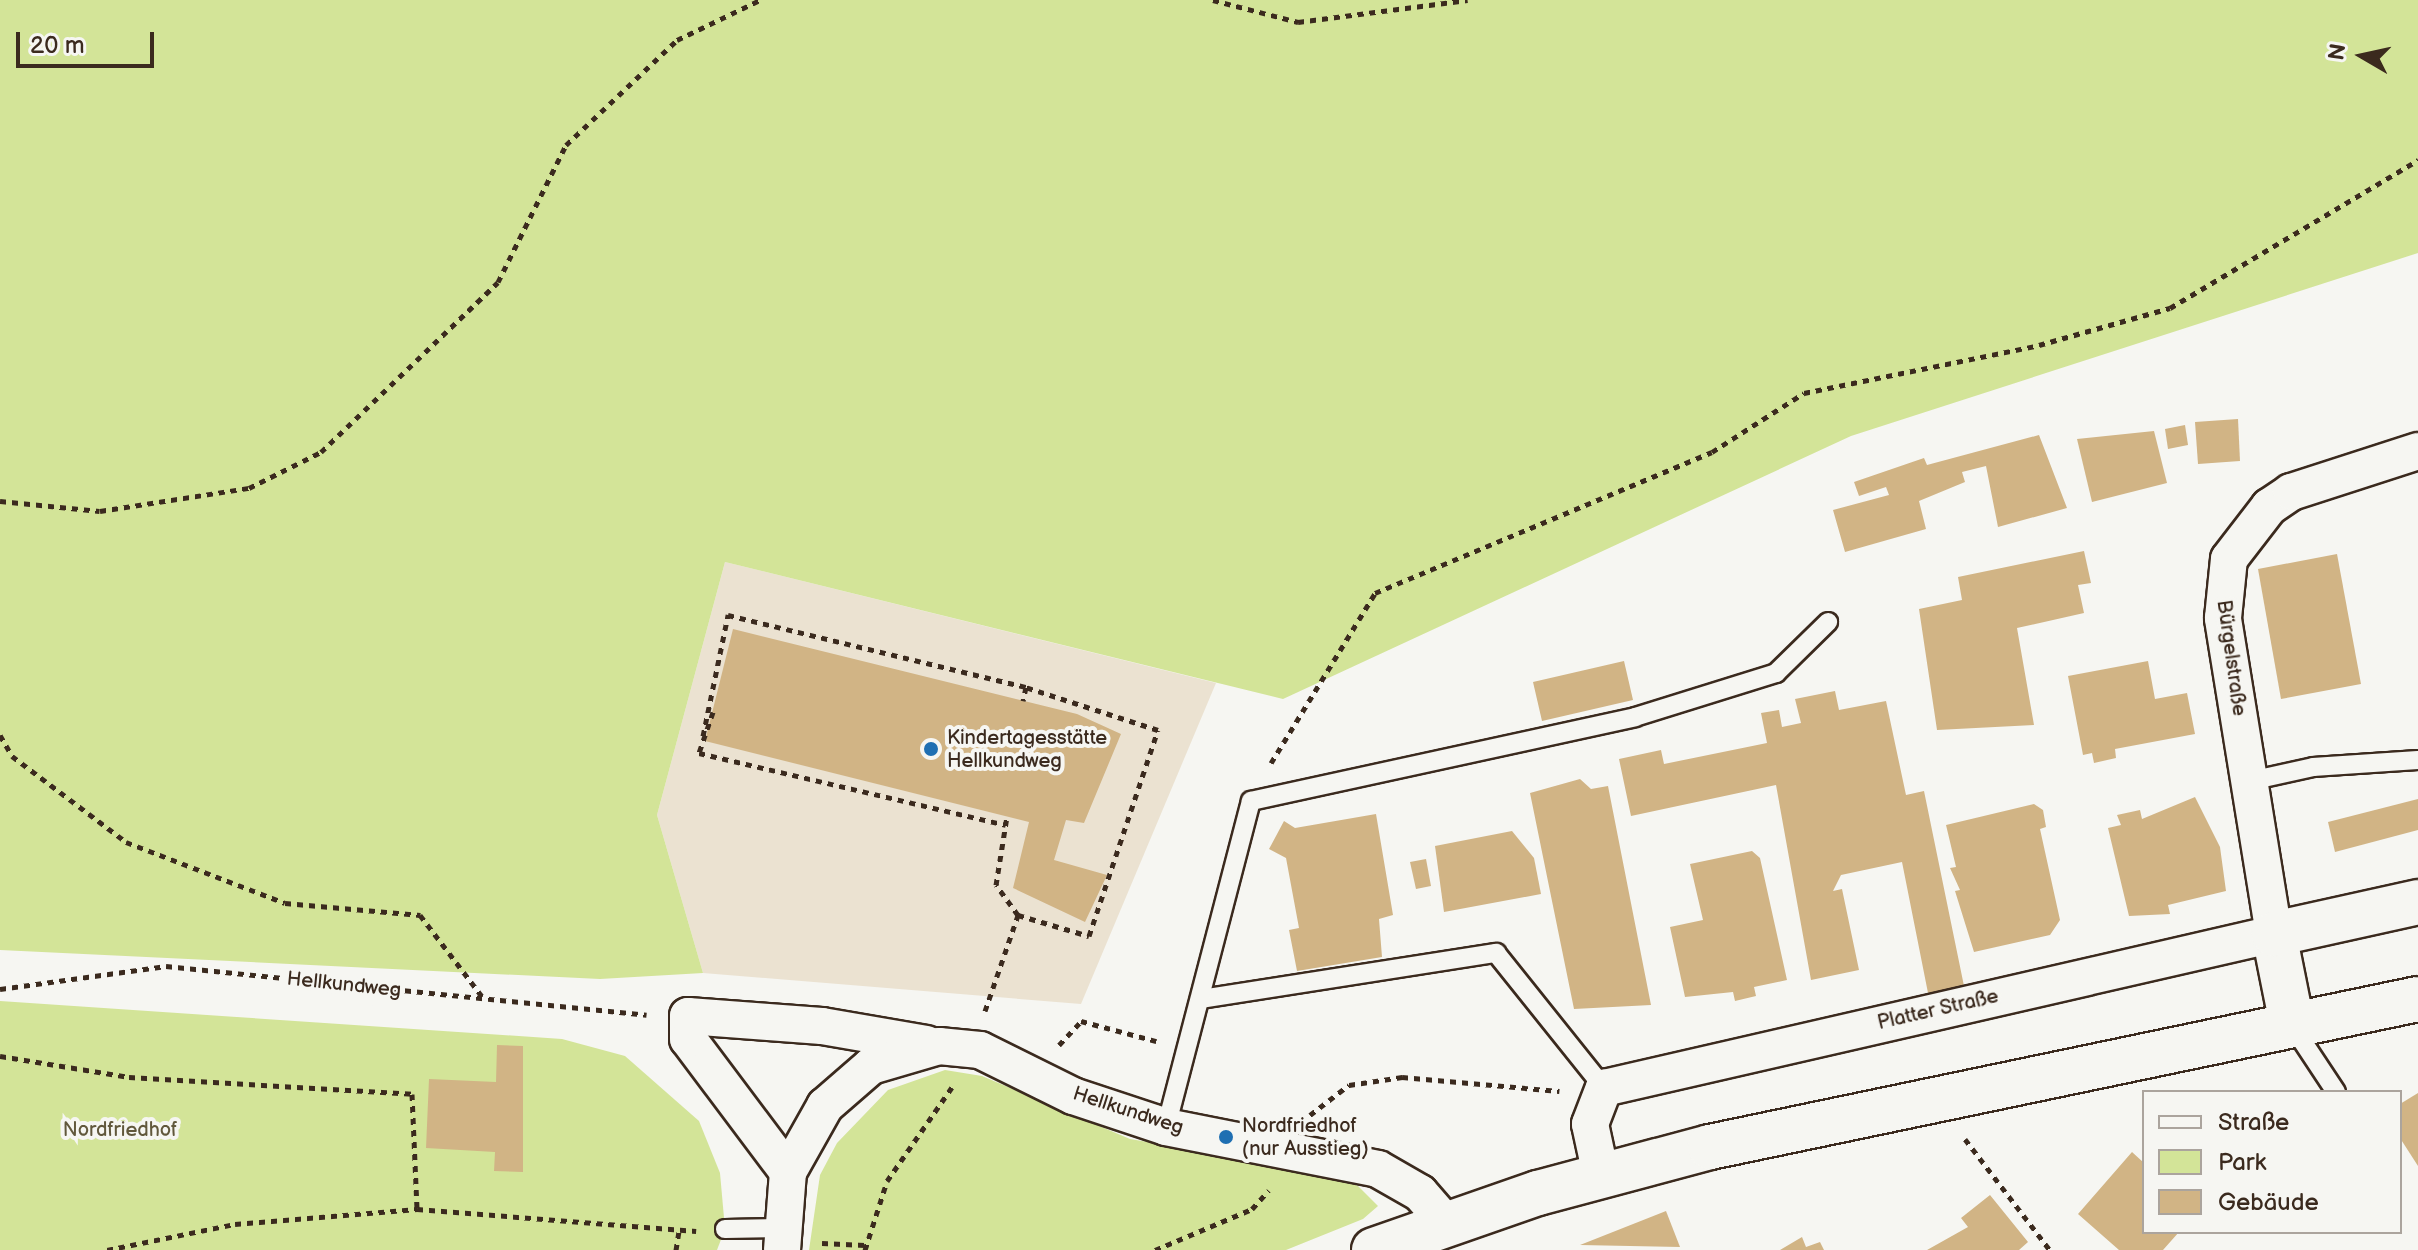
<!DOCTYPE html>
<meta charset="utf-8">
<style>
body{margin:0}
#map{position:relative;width:2418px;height:1250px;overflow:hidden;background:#f6f6f2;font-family:"Balsamiq Sans",sans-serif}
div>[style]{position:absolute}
.built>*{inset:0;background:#ebe2d1}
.green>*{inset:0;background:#d3e498}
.building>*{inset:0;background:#d1b485}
.path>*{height:5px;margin-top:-2.5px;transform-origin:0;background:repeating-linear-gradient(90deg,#3b2a1e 0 6px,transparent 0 12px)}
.roads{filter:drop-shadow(2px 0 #3b2a1e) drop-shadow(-2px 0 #3b2a1e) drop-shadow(0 2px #3b2a1e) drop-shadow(0 -2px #3b2a1e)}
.service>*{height:18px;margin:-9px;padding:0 9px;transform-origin:9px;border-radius:9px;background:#f6f6f2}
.minor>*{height:36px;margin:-18px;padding:0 18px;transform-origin:18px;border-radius:18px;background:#f6f6f2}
.tertiary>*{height:44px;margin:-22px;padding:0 22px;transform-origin:22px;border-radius:22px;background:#f6f6f2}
.secondary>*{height:44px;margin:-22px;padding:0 22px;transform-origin:22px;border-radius:22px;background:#f6f6f2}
.dots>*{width:22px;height:22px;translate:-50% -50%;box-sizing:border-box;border:4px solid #f6f6f2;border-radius:50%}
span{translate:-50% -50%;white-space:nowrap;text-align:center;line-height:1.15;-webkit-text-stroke:8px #f6f6f2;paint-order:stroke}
.street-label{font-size:20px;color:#3b2a1e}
.poi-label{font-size:20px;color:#3b2a1e}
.left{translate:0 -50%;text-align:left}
.park-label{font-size:20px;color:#61583c}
.legend{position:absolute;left:2142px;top:1090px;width:260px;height:144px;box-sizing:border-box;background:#f6f6f2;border:2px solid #aba49d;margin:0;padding:10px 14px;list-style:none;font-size:24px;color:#3b2a1e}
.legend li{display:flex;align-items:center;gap:16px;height:40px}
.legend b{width:40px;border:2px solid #aba49d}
.north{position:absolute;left:2322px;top:16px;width:80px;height:80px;-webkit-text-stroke:6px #f6f6f2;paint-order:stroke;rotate:279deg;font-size:22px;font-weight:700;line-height:32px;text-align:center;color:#3b2a1e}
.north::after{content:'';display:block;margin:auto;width:28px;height:36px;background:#3b2a1e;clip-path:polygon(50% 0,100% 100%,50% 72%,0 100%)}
.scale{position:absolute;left:16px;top:32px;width:138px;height:36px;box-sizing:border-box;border:4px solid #3b2a1e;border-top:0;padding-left:10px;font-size:24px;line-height:28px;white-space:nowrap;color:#3b2a1e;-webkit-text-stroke:6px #f6f6f2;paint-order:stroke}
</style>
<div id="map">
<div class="built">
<i style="clip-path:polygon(725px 562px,1216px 683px,1081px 1004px,703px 973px,657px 815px)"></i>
</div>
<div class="green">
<i style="clip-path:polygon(0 0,2418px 0,2418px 253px,1851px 436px,1283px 699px,725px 562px,657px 815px,703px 973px,600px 979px,0 950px)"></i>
<i style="clip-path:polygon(0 1001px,562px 1039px,625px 1056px,699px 1121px,720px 1173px,725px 1229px,717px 1250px,0 1250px)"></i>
<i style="clip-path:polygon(945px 1070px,982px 1076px,1130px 1139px,1326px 1172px,1358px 1186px,1378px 1206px,1363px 1219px,1286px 1250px,809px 1250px,820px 1175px,837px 1143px,888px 1090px)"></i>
</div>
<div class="building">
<i style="clip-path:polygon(2238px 419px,2240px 461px,2198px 464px,2195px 422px)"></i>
<i style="clip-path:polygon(2185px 425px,2188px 445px,2168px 449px,2165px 429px)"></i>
<i style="clip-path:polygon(2154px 431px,2167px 483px,2092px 502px,2077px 439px)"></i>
<i style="clip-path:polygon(2039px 435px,2067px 508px,1998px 527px,1986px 466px,1962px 472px,1965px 482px,1919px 501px,1926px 529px,1845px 552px,1833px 510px,1889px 495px,1886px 487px,1859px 496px,1854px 482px,1924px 458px,1927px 465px)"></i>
<i style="clip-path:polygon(2084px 551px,2091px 583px,2078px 585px,2084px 613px,2017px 628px,2034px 725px,1937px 730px,1919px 609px,1962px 600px,1958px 577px)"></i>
<i style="clip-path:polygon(2337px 554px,2361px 684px,2281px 699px,2258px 569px)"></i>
<i style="clip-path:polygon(733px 629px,1077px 714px,1121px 734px,1084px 823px,1066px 820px,1054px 860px,1107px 875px,1085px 922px,1013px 888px,1029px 822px,705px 741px)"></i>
<i style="clip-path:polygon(1624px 661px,1633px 700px,1542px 721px,1533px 682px)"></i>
<i style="clip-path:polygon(2148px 661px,2155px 699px,2187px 693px,2195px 734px,2115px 749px,2116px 758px,2094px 763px,2092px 753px,2083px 755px,2068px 676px)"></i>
<i style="clip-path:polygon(1835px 691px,1839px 710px,1886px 701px,1906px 795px,1924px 791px,1964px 986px,1928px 993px,1902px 862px,1841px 875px,1833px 891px,1842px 889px,1859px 970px,1811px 980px,1776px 785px,1631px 816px,1619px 759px,1661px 750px,1664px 764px,1767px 743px,1761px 713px,1779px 710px,1782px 727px,1801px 723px,1795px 699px)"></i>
<i style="clip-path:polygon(1580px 779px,1591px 789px,1608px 786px,1651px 1005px,1574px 1009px,1530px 793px)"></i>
<i style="clip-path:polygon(2195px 797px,2220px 847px,2226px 891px,2168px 905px,2170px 914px,2129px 916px,2108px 828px,2121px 825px,2117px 815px,2140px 810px,2142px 819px)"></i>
<i style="clip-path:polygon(2418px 799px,2418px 830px,2335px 852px,2328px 822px)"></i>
<i style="clip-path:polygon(2034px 804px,2043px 810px,2046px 827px,2040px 829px,2060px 920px,2050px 935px,1974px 952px,1955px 891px,1960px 890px,1950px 868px,1956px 867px,1946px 825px)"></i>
<i style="clip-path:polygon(1376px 814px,1393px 915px,1379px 919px,1382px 957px,1297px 971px,1289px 930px,1299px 928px,1286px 858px,1269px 849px,1284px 821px,1295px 828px)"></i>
<i style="clip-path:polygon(1512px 831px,1534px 858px,1541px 894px,1444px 912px,1435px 846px)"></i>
<i style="clip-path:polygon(1752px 851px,1760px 858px,1787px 980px,1754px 987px,1756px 996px,1735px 1001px,1733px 992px,1685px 997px,1670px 927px,1703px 920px,1690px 864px)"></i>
<i style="clip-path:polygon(1426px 859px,1431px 886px,1416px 889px,1410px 862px)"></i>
<i style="clip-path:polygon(497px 1045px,523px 1046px,523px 1172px,494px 1171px,495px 1152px,426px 1148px,429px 1079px,496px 1082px)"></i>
<i style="clip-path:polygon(2418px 1093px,2418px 1166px,2400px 1138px,2400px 1104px)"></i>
<i style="clip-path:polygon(2132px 1152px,2144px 1163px,2144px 1232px,2179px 1232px,2163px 1250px,2119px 1250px,2078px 1214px)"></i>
<i style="clip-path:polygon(1990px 1195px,2028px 1242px,2019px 1250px,1927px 1250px,1968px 1227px,1961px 1218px)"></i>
<i style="clip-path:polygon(1666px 1211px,1680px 1247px,1580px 1245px)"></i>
<i style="clip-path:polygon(1802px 1237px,1806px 1247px,1820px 1242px,1824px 1250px,1780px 1250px)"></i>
</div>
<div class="path">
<i style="left:1213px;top:0;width:88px;rotate:14.5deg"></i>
<i style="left:1298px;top:22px;width:171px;rotate:-7.4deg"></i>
<i style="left:0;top:501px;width:100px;rotate:5.7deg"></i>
<i style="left:100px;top:511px;width:151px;rotate:-8.8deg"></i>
<i style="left:249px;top:488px;width:80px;rotate:-26.6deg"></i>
<i style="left:321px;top:452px;width:245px;rotate:-43.8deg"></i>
<i style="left:498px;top:282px;width:153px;rotate:-63.6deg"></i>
<i style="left:566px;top:145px;width:153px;rotate:-43.4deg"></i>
<i style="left:677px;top:40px;width:92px;rotate:-25.7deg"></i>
<i style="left:713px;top:712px;width:43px;rotate:108.9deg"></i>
<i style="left:699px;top:753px;width:315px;rotate:13.2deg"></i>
<i style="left:0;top:735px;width:24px;rotate:60deg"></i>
<i style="left:12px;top:756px;width:143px;rotate:37deg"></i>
<i style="left:126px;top:842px;width:170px;rotate:21deg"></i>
<i style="left:285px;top:903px;width:136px;rotate:5.1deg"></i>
<i style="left:420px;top:915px;width:106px;rotate:52.7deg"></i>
<i style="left:703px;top:736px;width:124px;rotate:-78.3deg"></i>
<i style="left:728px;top:615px;width:307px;rotate:13.6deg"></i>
<i style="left:1271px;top:763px;width:199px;rotate:-58.5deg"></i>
<i style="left:1375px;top:593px;width:365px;rotate:-22.7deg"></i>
<i style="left:1712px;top:452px;width:109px;rotate:-32.7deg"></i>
<i style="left:1804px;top:393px;width:240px;rotate:-11.5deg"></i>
<i style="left:2039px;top:345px;width:136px;rotate:-15.8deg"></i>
<i style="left:2170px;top:308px;width:289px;rotate:-30.8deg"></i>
<i style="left:1018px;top:915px;width:74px;rotate:16.5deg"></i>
<i style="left:1089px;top:936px;width:217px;rotate:-71.5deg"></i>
<i style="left:1158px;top:730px;width:139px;rotate:-162deg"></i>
<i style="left:1026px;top:687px;width:14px;rotate:102deg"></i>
<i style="left:0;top:989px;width:168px;rotate:-7.9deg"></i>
<i style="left:166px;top:966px;width:483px;rotate:5.8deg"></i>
<i style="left:985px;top:1011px;width:102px;rotate:-71deg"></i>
<i style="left:1018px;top:915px;width:37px;rotate:-126deg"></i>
<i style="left:996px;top:885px;width:70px;rotate:-80.9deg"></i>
<i style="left:1059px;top:1045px;width:33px;rotate:-47deg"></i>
<i style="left:1081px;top:1021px;width:78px;rotate:14.9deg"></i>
<i style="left:0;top:1056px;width:131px;rotate:9.2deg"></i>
<i style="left:129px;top:1077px;width:284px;rotate:3.4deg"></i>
<i style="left:412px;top:1094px;width:115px;rotate:87.5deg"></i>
<i style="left:1310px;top:1115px;width:49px;rotate:-37.6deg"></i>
<i style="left:1349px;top:1085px;width:54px;rotate:-8.6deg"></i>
<i style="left:1402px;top:1077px;width:158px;rotate:5.1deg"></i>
<i style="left:1965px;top:1139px;width:140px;rotate:52.6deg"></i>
<i style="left:822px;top:1243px;width:43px;rotate:2.7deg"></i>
<i style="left:107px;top:1250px;width:131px;rotate:-11.5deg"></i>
<i style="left:235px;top:1224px;width:183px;rotate:-4.7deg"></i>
<i style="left:417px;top:1209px;width:280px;rotate:4.5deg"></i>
<i style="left:676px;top:1250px;width:18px;rotate:-81deg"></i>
<i style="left:865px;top:1250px;width:72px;rotate:-72.3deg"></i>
<i style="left:887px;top:1181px;width:114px;rotate:-55.3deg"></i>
<i style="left:1155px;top:1250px;width:105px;rotate:-22.9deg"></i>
<i style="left:1252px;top:1209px;width:25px;rotate:-48deg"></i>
</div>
<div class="roads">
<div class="service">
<i style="left:2250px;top:781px;width:65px;rotate:-12.5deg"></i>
<i style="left:2313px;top:767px;width:105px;rotate:-3.8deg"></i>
<i style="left:1201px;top:999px;width:299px;rotate:-8.9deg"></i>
<i style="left:1496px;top:953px;width:173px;rotate:51.3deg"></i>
<i style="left:2293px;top:1027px;width:78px;rotate:56.5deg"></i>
<i style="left:1166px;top:1127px;width:337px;rotate:-75.4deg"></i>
<i style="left:1251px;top:801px;width:393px;rotate:-12.3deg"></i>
<i style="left:1635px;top:717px;width:148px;rotate:-17.3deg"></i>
<i style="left:1776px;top:673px;width:73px;rotate:-44.4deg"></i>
<i style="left:725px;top:1229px;width:55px;rotate:-1deg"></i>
</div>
<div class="minor">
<i style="left:788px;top:1172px;width:166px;rotate:-126.9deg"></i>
<i style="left:688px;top:1039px;width:23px;rotate:-90deg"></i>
<i style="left:688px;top:1016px;width:134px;rotate:4.3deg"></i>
<i style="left:822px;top:1026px;width:106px;rotate:9.8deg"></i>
<i style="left:1601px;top:1175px;width:52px;rotate:-102.2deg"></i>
<i style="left:1590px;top:1124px;width:39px;rotate:-69deg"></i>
<i style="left:1604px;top:1088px;width:687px;rotate:-12.94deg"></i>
<i style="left:2274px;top:934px;width:320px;rotate:-99.2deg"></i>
<i style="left:2223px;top:618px;width:59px;rotate:-84.2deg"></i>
<i style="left:2229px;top:559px;width:66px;rotate:-52.4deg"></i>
<i style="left:2269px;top:507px;width:27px;rotate:-34deg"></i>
<i style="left:2291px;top:492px;width:133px;rotate:-17.9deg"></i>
<i style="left:782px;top:1250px;width:78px;rotate:-85.6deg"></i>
<i style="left:788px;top:1172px;width:76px;rotate:-60.7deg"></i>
<i style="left:825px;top:1106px;width:61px;rotate:-41deg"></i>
<i style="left:871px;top:1066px;width:71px;rotate:-16.4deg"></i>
<i style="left:939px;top:1046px;width:41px;rotate:5.6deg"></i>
<i style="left:980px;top:1050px;width:104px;rotate:26.3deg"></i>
<i style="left:1073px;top:1096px;width:98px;rotate:18.4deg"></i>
<i style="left:1166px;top:1127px;width:216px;rotate:11.2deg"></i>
<i style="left:1378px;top:1169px;width:48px;rotate:29.7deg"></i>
<i style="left:1420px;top:1193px;width:40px;rotate:49deg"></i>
</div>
<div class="tertiary">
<i style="left:2292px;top:1024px;width:92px;rotate:-101.3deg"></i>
<i style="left:2274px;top:934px;width:148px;rotate:-12.5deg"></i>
</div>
<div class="secondary">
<i style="left:1374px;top:1250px;width:174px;rotate:-19.2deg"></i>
<i style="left:1538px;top:1193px;width:178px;rotate:-15deg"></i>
<i style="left:1710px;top:1147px;width:723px;rotate:-11.81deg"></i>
</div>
</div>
<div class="dots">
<i style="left:931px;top:749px;background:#1f6fb2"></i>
<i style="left:1226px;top:1137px;background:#1f6fb2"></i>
</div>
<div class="street-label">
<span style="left:2231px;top:658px;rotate:82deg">Bürgelstraße</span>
<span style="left:344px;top:985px;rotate:6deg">Hellkundweg</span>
<span style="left:1938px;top:1010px;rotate:-13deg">Platter Straße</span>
<span style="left:1128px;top:1111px;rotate:18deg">Hellkundweg</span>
</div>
<div class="poi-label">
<span class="left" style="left:947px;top:750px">Kindertagesstätte<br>Hellkundweg</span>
<span class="left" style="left:1242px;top:1138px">Nordfriedhof<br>(nur Ausstieg)</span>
</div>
<div class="park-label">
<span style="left:120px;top:1130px">Nordfriedhof</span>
</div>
<ul class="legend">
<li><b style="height:10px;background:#f6f6f2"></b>Straße</li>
<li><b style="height:22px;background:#d3e498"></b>Park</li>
<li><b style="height:22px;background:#d1b485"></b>Gebäude</li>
</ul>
<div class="north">N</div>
<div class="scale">20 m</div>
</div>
